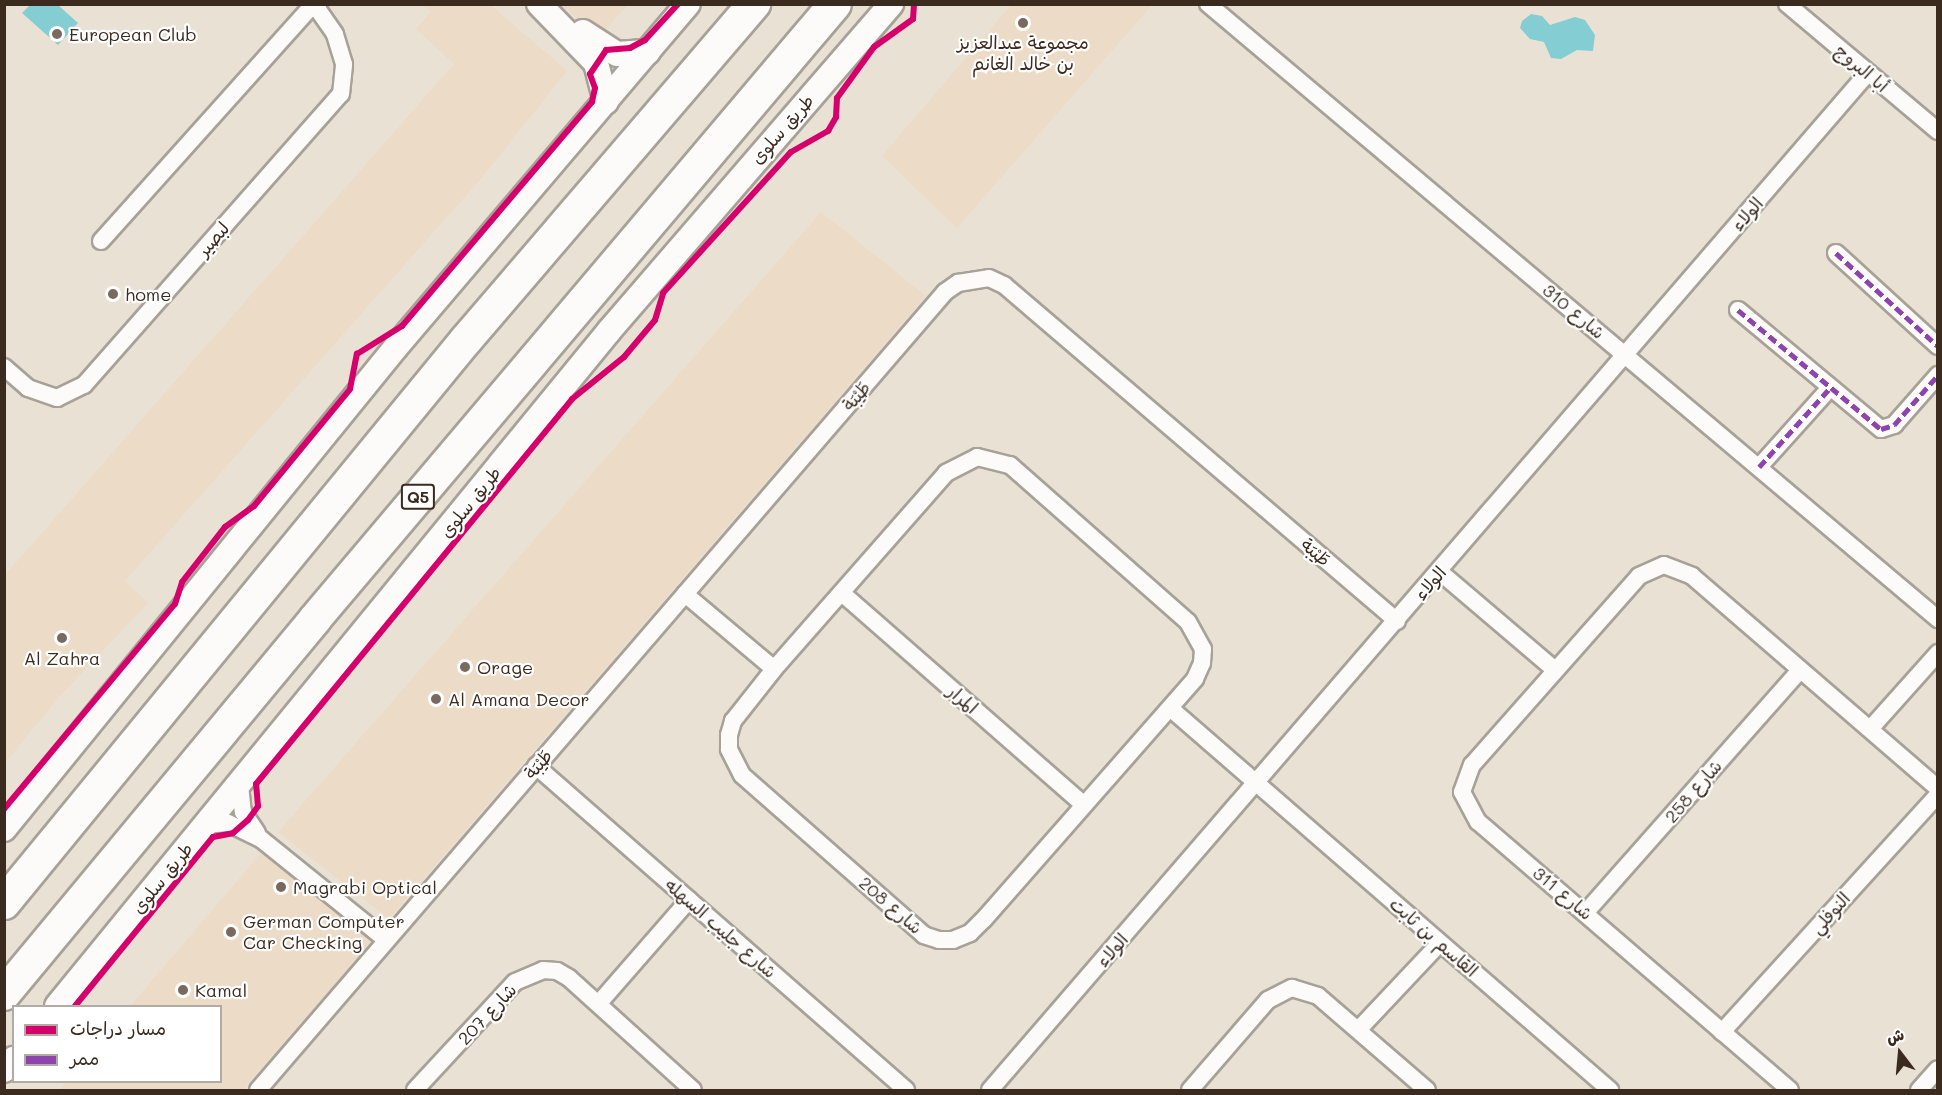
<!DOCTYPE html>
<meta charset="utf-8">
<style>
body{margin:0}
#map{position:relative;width:1942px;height:1095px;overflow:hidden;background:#e9e2d4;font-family:Mali,"Playpen Sans Arabic",sans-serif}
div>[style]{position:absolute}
.built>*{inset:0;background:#ecdbc6}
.water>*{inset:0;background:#84cdd3}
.roads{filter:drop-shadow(2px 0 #a7a197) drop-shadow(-2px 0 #a7a197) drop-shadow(0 2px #a7a197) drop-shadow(0 -2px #a7a197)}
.street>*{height:16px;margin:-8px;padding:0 8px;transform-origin:8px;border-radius:8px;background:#fcfbf9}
.secondary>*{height:24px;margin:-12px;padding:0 12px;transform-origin:12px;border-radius:12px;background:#fcfbf9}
.highway>*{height:32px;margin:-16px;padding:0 16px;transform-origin:16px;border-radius:16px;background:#fcfbf9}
.quiet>*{height:4.5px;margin-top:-2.25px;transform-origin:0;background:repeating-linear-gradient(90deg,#8e44ad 0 9px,transparent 0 13.5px)}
.cycleway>*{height:6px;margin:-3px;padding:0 3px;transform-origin:3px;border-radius:3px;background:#d6006c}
.dots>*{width:16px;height:16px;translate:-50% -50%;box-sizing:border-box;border:3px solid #fff;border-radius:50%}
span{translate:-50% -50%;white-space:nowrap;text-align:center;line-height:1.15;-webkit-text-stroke:4.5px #fff;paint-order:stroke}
.shield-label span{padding:2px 4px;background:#fff;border:2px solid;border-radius:4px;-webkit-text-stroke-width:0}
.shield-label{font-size:16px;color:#3b2a1e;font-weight:700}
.poi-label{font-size:18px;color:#3b2a1e}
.left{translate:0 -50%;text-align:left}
.street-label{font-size:18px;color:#3b2a1e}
.frame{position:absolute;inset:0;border:6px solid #3b2a1e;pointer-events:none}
.legend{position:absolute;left:12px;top:1005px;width:210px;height:78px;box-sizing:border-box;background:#fff;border:2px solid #b1aaa5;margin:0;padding:8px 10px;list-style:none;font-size:18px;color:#3b2a1e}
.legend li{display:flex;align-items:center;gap:12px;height:30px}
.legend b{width:30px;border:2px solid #b1aaa5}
.north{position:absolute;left:1870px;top:1023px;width:60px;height:60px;-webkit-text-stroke:4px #fff;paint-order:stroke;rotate:344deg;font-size:16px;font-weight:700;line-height:24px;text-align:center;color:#3b2a1e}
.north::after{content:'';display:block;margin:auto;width:21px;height:27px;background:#3b2a1e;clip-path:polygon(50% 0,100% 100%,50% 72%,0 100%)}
</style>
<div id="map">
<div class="built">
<i style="clip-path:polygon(423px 5px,491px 5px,567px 71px,485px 174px,125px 581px,148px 603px,60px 696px,5px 763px,5px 575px,454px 64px,416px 29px,431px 12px)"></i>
<i style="clip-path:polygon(562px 5px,628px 5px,598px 38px)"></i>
<i style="clip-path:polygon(1011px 5px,1152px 5px,957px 228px,882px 156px)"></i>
<i style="clip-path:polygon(821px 212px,926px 296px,389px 919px,278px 832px)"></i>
<i style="clip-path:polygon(266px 847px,380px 932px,242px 1090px,59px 1090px,66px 1082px,220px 1082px,220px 1006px,130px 1006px)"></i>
</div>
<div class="water">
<i style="clip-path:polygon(30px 5px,58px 5px,78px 23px,58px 45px,22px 13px)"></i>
<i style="clip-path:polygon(1531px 14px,1542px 16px,1550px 25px,1575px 17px,1585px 20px,1595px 35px,1593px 51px,1577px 50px,1561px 59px,1551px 58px,1544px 42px,1530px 39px,1520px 28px,1522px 21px)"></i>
</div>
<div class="roads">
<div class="street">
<i style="left:1208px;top:4px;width:955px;rotate:40.11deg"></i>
<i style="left:1787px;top:4px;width:197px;rotate:40.1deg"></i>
<i style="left:101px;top:241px;width:312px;rotate:-48.1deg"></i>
<i style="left:309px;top:9px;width:9px;rotate:-6deg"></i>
<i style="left:1836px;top:253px;width:138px;rotate:42.4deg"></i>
<i style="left:1738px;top:310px;width:186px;rotate:39.8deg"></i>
<i style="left:1881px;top:429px;width:14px;rotate:-17deg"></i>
<i style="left:1894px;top:425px;width:67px;rotate:-48.7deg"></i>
<i style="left:4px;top:367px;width:32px;rotate:41deg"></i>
<i style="left:28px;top:388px;width:31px;rotate:19deg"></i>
<i style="left:57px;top:398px;width:30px;rotate:-26deg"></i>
<i style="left:84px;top:385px;width:388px;rotate:-48.6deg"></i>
<i style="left:341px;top:94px;width:30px;rotate:-84deg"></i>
<i style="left:344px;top:64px;width:31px;rotate:-107deg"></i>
<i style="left:335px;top:34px;width:37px;rotate:-125deg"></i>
<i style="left:977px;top:457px;width:34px;rotate:14deg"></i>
<i style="left:1010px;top:465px;width:237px;rotate:41.4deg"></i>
<i style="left:1188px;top:622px;width:31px;rotate:61deg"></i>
<i style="left:1203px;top:649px;width:14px;rotate:94deg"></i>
<i style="left:1202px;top:663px;width:17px;rotate:114deg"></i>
<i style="left:1195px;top:679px;width:320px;rotate:131.3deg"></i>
<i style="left:984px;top:919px;width:20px;rotate:135deg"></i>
<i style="left:970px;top:933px;width:18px;rotate:158deg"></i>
<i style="left:953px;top:940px;width:14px;rotate:180deg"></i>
<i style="left:939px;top:940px;width:16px;rotate:-162deg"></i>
<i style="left:924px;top:935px;width:242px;rotate:-138.7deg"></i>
<i style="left:742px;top:775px;width:29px;rotate:-117deg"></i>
<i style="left:729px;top:749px;width:14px;rotate:-90deg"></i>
<i style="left:729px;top:735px;width:15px;rotate:-74deg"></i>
<i style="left:733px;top:721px;width:66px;rotate:-51.7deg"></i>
<i style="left:774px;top:669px;width:261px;rotate:-48.7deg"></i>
<i style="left:946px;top:473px;width:35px;rotate:-27deg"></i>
<i style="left:1759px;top:467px;width:105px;rotate:-48.1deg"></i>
<i style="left:1440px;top:572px;width:151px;rotate:40.4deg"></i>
<i style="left:685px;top:594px;width:116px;rotate:40.1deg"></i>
<i style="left:843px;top:594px;width:319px;rotate:41.2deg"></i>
<i style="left:1170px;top:708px;width:583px;rotate:40.96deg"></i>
<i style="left:1870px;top:729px;width:102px;rotate:-48.2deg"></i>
<i style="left:536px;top:766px;width:492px;rotate:41.2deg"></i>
<i style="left:240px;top:785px;width:27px;rotate:84deg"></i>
<i style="left:243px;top:812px;width:25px;rotate:56deg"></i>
<i style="left:205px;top:825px;width:23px;rotate:-5deg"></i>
<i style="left:228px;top:823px;width:37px;rotate:26deg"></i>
<i style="left:261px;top:839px;width:161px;rotate:38.9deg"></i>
<i style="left:1586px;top:912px;width:323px;rotate:-48.5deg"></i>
<i style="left:599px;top:1003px;width:137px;rotate:-48.9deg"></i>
<i style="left:1359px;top:1029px;width:118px;rotate:-46.7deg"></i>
<i style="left:1722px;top:1032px;width:321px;rotate:-47.7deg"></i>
<i style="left:258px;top:1090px;width:1053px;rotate:-49.27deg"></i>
<i style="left:945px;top:292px;width:16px;rotate:-35deg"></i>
<i style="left:958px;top:283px;width:31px;rotate:-9deg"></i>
<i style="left:989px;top:278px;width:17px;rotate:25deg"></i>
<i style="left:1004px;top:285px;width:517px;rotate:40.53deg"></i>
<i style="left:415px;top:1090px;width:147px;rotate:-47.2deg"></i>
<i style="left:515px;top:982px;width:30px;rotate:-23deg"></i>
<i style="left:543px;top:970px;width:14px;rotate:4deg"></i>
<i style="left:557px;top:971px;width:14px;rotate:30deg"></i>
<i style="left:569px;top:978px;width:167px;rotate:42.1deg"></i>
<i style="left:990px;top:1090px;width:1344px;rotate:-49.2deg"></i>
<i style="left:1190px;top:1090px;width:119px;rotate:-49.1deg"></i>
<i style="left:1268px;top:1000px;width:27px;rotate:-27deg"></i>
<i style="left:1292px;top:988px;width:27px;rotate:17deg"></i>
<i style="left:1318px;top:996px;width:144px;rotate:40.8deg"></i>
<i style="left:1790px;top:1090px;width:411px;rotate:-139.3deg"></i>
<i style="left:1478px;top:822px;width:34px;rotate:-118deg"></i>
<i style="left:1462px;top:792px;width:29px;rotate:-70deg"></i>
<i style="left:1472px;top:765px;width:252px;rotate:-48.5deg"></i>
<i style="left:1639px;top:576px;width:27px;rotate:-24deg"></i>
<i style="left:1664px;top:565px;width:30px;rotate:21deg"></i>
<i style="left:1692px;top:576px;width:325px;rotate:40.8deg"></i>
<i style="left:1919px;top:1090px;width:28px;rotate:-48deg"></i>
</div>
<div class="secondary">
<i style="left:539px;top:4px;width:82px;rotate:46deg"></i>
<i style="left:596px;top:63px;width:40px;rotate:75.6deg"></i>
<i style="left:583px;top:32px;width:40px;rotate:32.9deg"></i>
<i style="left:617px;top:54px;width:31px;rotate:-4deg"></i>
<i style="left:4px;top:829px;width:621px;rotate:-50.88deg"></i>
<i style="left:396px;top:347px;width:450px;rotate:-49.6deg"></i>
<i style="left:57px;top:1006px;width:872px;rotate:-50.72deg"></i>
<i style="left:609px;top:331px;width:432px;rotate:-49.2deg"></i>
<i style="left:4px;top:1070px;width:15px;rotate:-48deg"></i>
</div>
<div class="highway">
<i style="left:4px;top:903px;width:728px;rotate:-50.63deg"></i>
<i style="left:466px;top:340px;width:443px;rotate:-49.4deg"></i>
<i style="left:4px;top:994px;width:487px;rotate:-50.3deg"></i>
<i style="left:315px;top:619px;width:805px;rotate:-49.78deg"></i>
</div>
</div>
<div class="quiet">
<i style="left:1836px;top:253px;width:138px;rotate:42.4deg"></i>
<i style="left:1738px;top:310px;width:186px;rotate:39.8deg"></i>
<i style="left:1881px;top:429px;width:14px;rotate:-17deg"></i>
<i style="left:1894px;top:425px;width:67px;rotate:-48.7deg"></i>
<i style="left:1759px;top:467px;width:105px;rotate:-48.1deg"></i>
</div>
<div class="cycleway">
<i style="left:4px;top:809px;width:267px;rotate:-50.2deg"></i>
<i style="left:175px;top:604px;width:23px;rotate:-72deg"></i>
<i style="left:182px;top:582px;width:70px;rotate:-52deg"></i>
<i style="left:225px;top:527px;width:36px;rotate:-36deg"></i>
<i style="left:254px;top:506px;width:151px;rotate:-50.6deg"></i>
<i style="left:350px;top:389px;width:36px;rotate:-79deg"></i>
<i style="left:357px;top:354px;width:53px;rotate:-31.9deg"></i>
<i style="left:402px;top:326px;width:294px;rotate:-49.7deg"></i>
<i style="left:592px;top:102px;width:14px;rotate:-78deg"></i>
<i style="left:595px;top:88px;width:15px;rotate:-110deg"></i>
<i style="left:590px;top:74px;width:29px;rotate:-56deg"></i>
<i style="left:606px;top:50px;width:24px;rotate:-5deg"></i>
<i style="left:630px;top:48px;width:17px;rotate:-28deg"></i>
<i style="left:645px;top:40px;width:49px;rotate:-47.5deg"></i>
<i style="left:75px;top:1006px;width:218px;rotate:-50.8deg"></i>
<i style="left:213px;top:837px;width:20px;rotate:-11deg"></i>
<i style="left:233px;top:833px;width:20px;rotate:-41deg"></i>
<i style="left:248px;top:820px;width:17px;rotate:-54deg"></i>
<i style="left:258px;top:806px;width:22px;rotate:-95deg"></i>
<i style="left:256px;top:784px;width:498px;rotate:-50.6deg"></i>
<i style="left:572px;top:399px;width:67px;rotate:-38.9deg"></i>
<i style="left:624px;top:357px;width:48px;rotate:-50deg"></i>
<i style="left:655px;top:320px;width:28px;rotate:-73deg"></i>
<i style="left:663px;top:293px;width:190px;rotate:-47.8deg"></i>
<i style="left:791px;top:152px;width:43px;rotate:-29.6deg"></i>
<i style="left:828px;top:131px;width:16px;rotate:-60deg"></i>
<i style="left:836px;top:117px;width:19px;rotate:-87deg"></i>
<i style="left:837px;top:98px;width:63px;rotate:-54deg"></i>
<i style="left:874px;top:47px;width:48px;rotate:-35.7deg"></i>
<i style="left:913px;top:19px;width:15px;rotate:-86deg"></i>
</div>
<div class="dots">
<i style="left:1023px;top:23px;background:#786a5e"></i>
<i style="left:57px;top:34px;background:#786a5e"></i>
<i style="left:113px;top:294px;background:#786a5e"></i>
<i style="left:62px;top:638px;background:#786a5e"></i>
<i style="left:465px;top:667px;background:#786a5e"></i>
<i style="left:436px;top:699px;background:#786a5e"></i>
<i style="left:281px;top:887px;background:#786a5e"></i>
<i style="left:231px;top:932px;background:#786a5e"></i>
<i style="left:183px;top:990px;background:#786a5e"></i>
</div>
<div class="shield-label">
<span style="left:418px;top:497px">Q5</span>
</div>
<div class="poi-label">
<span class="left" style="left:69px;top:34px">European Club</span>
<span style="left:1023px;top:53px">مجموعة عبدالعزيز<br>بن خالد الغانم</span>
<span class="left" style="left:125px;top:294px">home</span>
<span style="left:62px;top:658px">Al Zahra</span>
<span class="left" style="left:477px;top:667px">Orage</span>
<span class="left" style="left:448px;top:699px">Al Amana Decor</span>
<span class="left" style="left:293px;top:887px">Magrabi Optical</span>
<span class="left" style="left:243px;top:932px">German Computer<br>Car Checking</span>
<span class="left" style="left:195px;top:990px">Kamal</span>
</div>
<div class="street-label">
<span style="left:1862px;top:68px;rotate:40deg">أبا البروج</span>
<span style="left:782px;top:129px;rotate:-49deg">طريق سلوى</span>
<span style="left:1747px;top:214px;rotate:-49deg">الولاء</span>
<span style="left:213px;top:239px;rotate:-49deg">لبصير</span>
<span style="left:1574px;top:311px;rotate:40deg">شارع 310</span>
<span style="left:856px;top:396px;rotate:-49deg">طَيْبَة</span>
<span style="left:470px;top:502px;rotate:-51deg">طريق سلوى</span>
<span style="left:1316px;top:552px;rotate:41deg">طَيْبَة</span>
<span style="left:1430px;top:583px;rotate:-49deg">الولاء</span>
<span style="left:963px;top:699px;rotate:41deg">المرار</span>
<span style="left:538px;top:764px;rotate:-49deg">طَيْبَة</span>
<span style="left:1693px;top:791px;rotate:-49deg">شارع 258</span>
<span style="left:162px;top:878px;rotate:-51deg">طريق سلوى</span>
<span style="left:1563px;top:893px;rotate:40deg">شارع 311</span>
<span style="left:891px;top:905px;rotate:41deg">شارع 208</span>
<span style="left:1830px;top:913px;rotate:-48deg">النوفلي</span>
<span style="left:721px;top:928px;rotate:41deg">شارع جليب السهله</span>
<span style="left:1434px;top:937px;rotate:41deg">القاسم بن ثابت</span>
<span style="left:1112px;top:950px;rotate:-49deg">الولاء</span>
<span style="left:487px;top:1014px;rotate:-47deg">شارع 207</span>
</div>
<div class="frame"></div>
<ul class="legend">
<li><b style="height:8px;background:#d6006c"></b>مسار دراجات</li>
<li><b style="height:8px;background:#8e44ad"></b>ممر</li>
</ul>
<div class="north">ش</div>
</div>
